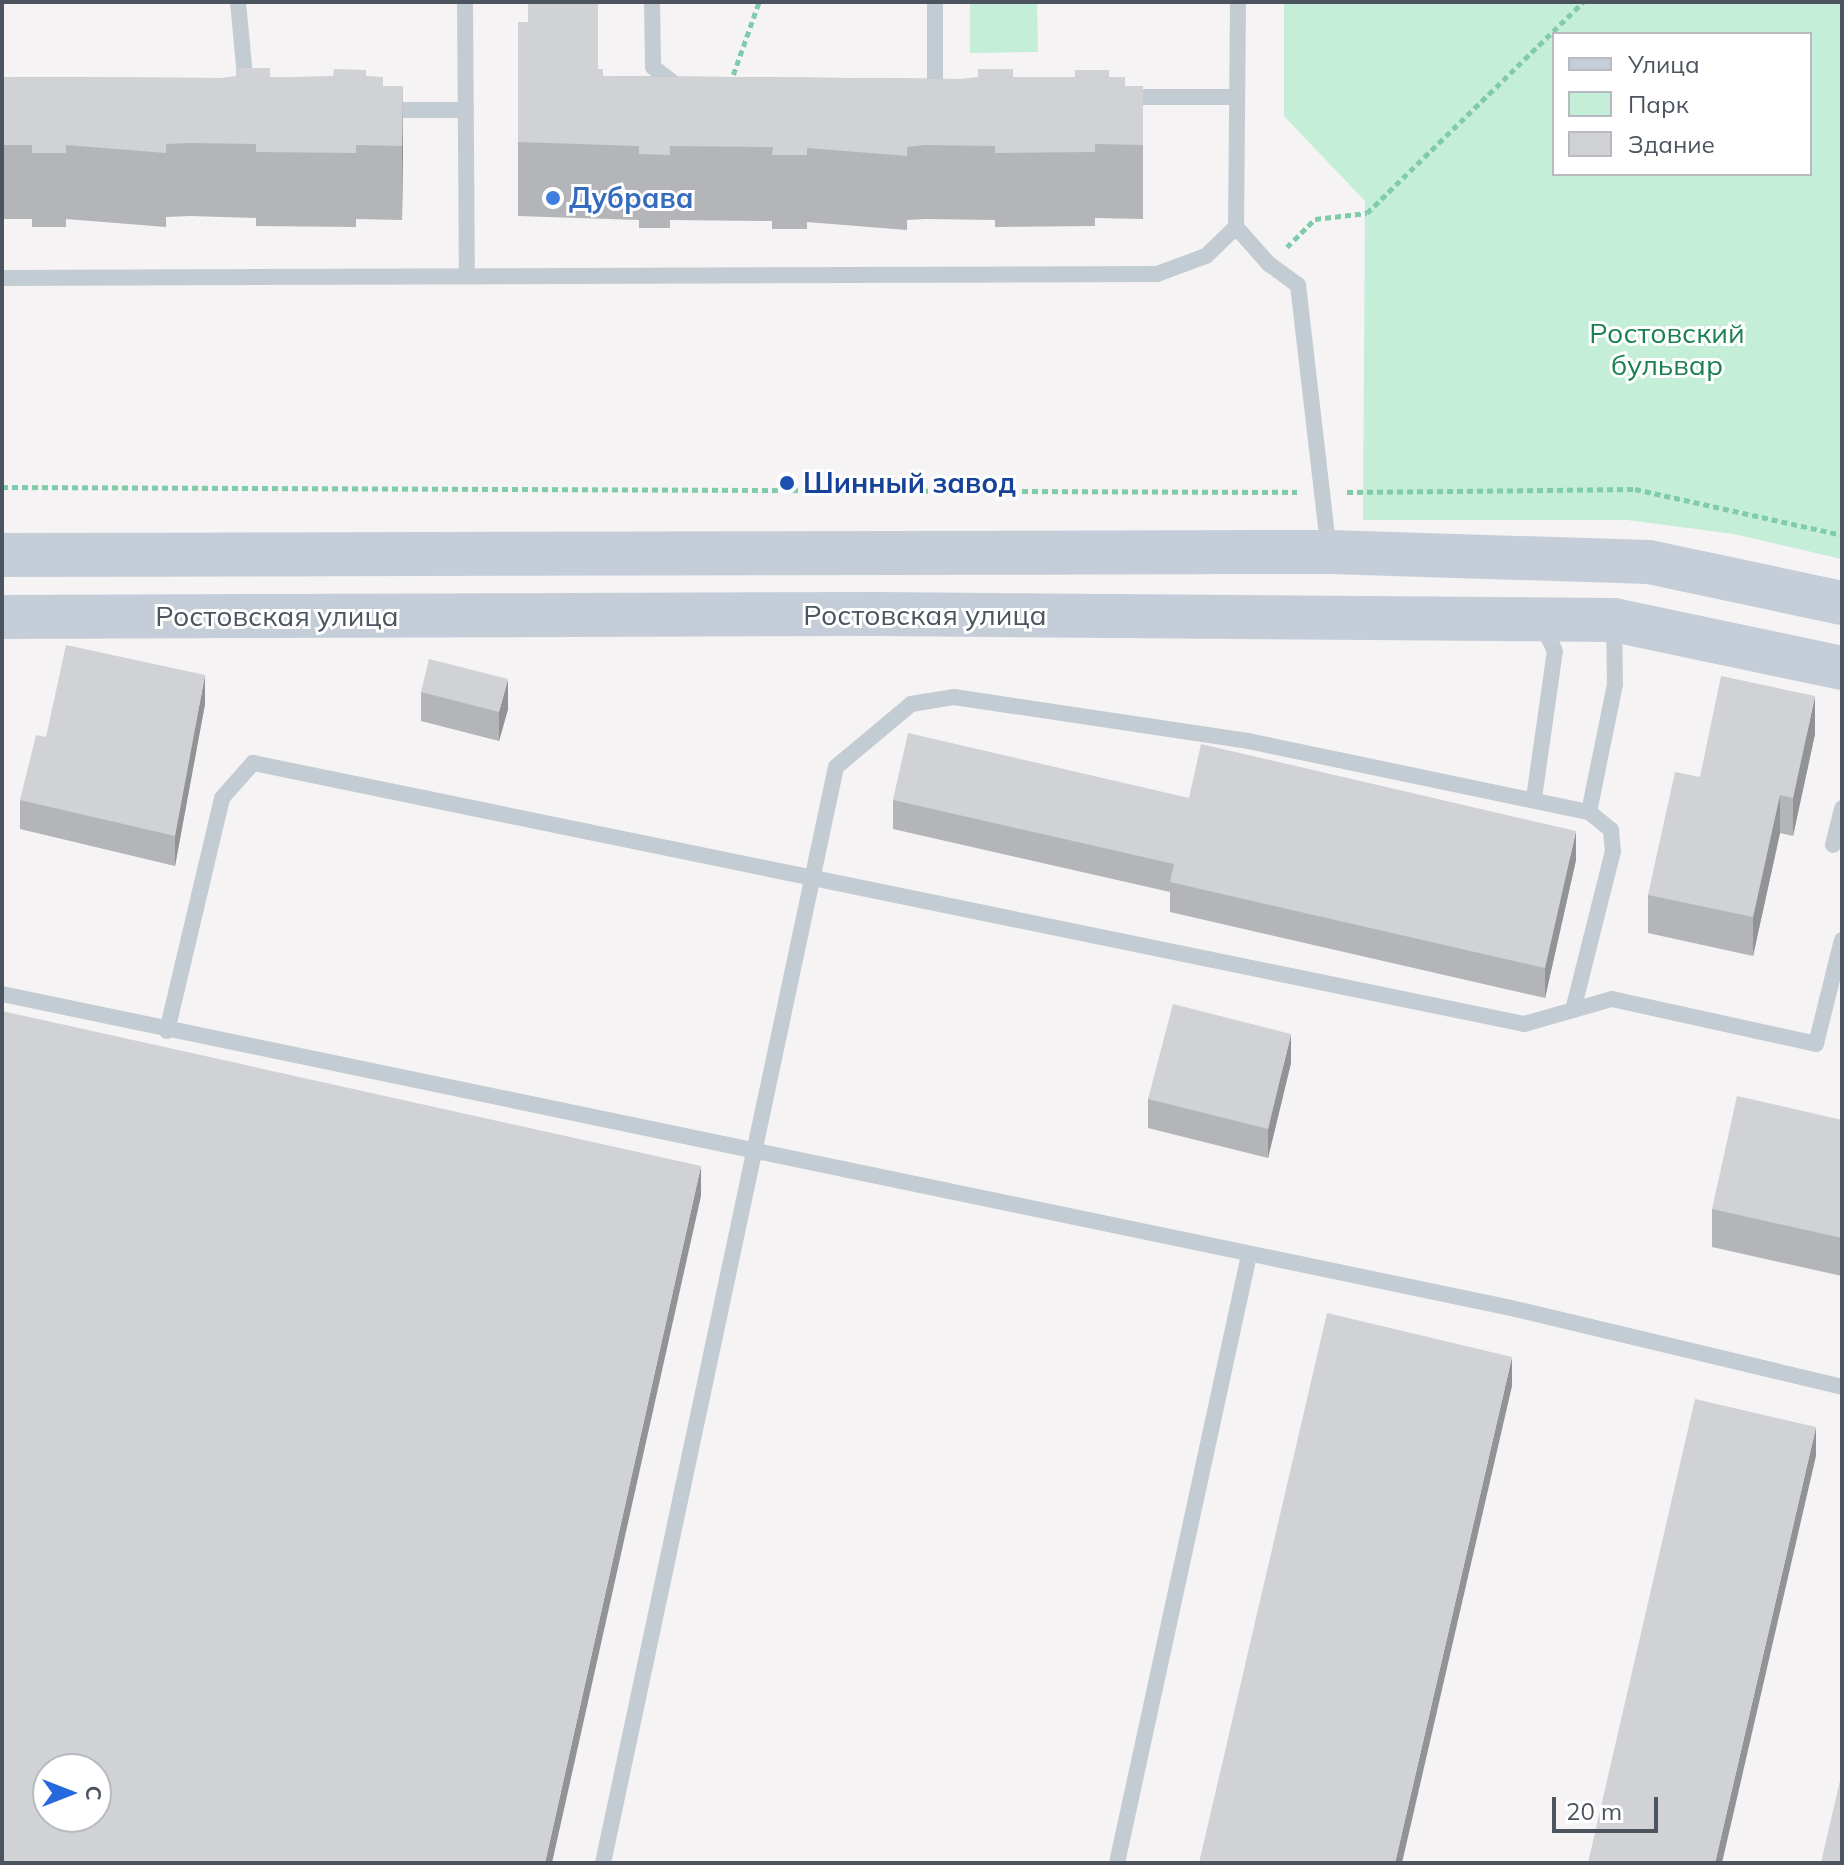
<!DOCTYPE html>
<meta charset="utf-8">
<style>
body{margin:0}
#map{position:relative;width:1844px;height:1865px;overflow:hidden;background:#f5f3f3;font-family:Mulish,sans-serif}
div>[style]{position:absolute}
.green>*{inset:0;background:#c5eed8}
.path>*{height:5px;margin-top:-2.5px;transform-origin:0;background:repeating-linear-gradient(90deg,#7fcbaa 0 6px,transparent 0 10px)}
.lane>*{height:16px;margin:-8px;padding:0 8px;transform-origin:8px;border-radius:8px;background:#c4ccd3}
.secondary>*{height:44px;margin:-22px;padding:0 22px;transform-origin:22px;border-radius:22px;background:#c5cdd8}
.wall>*{inset:0;background:#b3b5b8}
.shaded-wall>*{inset:0;background:#929396}
.building>*{inset:0;background:#d0d2d6}
.dots>*{width:22px;height:22px;translate:-50% -50%;box-sizing:border-box;border:4px solid #fff;border-radius:50%}
span{translate:-50% -50%;white-space:nowrap;text-align:center;line-height:1.15;-webkit-text-stroke:6px #fff;paint-order:stroke}
.shop-label{font-size:28px;color:#366cbe;font-weight:700}
.left{translate:0 -50%;text-align:left}
.park-label{font-size:28px;color:#1d7f55}
.transit-label{font-size:28px;color:#164399;font-weight:700}
.street-label{font-size:28px;color:#4b545f}
.frame{position:absolute;inset:0;border:4px solid #4b545f;pointer-events:none}
.legend{position:absolute;left:1552px;top:32px;width:260px;height:144px;box-sizing:border-box;background:#fff;border:2px solid #b7bbbf;margin:0;padding:10px 14px;list-style:none;font-size:24px;color:#4b545f}
.legend li{display:flex;align-items:center;gap:16px;height:40px}
.legend b{width:40px;border:2px solid #b7bbbf}
.north{position:absolute;left:32px;top:1753px;width:80px;height:80px;box-sizing:border-box;background:#fff;border:2px solid #b7bbbf;border-radius:50%;rotate:90deg;font-size:22px;font-weight:700;line-height:32px;text-align:center;color:#4b545f}
.north::after{content:'';display:block;margin:auto;width:28px;height:36px;background:#2569dc;clip-path:polygon(50% 0,100% 100%,50% 72%,0 100%)}
.scale{position:absolute;left:1552px;top:1797px;width:106px;height:36px;box-sizing:border-box;border:4px solid #4b545f;border-top:0;padding-left:10px;font-size:24px;line-height:28px;white-space:nowrap;color:#4b545f;-webkit-text-stroke:6px #fff;paint-order:stroke}
</style>
<div id="map">
<div class="green">
<i style="clip-path:polygon(970px 2px,1037px 2px,1038px 52px,970px 53px)"></i>
<i style="clip-path:polygon(evenodd,1284px 2px,1842px 2px,1842px 559px,1734px 534px,1627px 520px,1363px 520px,1365px 201px,1284px 116px,1284px 2px,1554px 34px,1810px 34px,1810px 174px,1554px 174px,1554px 34px)"></i>
</div>
<div class="path">
<i style="left:730px;top:84px;width:87px;rotate:-70.5deg"></i>
<i style="left:1287px;top:247px;width:40px;rotate:-45deg"></i>
<i style="left:1315px;top:219px;width:52px;rotate:-6.6deg"></i>
<i style="left:1367px;top:213px;width:302px;rotate:-44.3deg"></i>
<i style="left:2px;top:487px;width:1295px;rotate:0.22deg"></i>
<i style="left:1347px;top:492px;width:288px;rotate:-0.6deg"></i>
<i style="left:1635px;top:489px;width:212px;rotate:12.5deg"></i>
</div>
<div class="lane">
<i style="left:238px;top:2px;width:85px;rotate:84.6deg"></i>
<i style="left:465px;top:2px;width:271px;rotate:89.6deg"></i>
<i style="left:652px;top:2px;width:65px;rotate:89.1deg"></i>
<i style="left:653px;top:67px;width:37px;rotate:38deg"></i>
<i style="left:935px;top:2px;width:96px;rotate:90deg"></i>
<i style="left:1238px;top:2px;width:225px;rotate:90.5deg"></i>
<i style="left:1236px;top:227px;width:50px;rotate:48.3deg"></i>
<i style="left:1269px;top:264px;width:36px;rotate:36deg"></i>
<i style="left:1298px;top:285px;width:268px;rotate:83.4deg"></i>
<i style="left:1122px;top:97px;width:114px"></i>
<i style="left:383px;top:110px;width:83px"></i>
<i style="left:2px;top:278px;width:1155px;rotate:-0.2deg"></i>
<i style="left:1157px;top:274px;width:52px;rotate:-20.2deg"></i>
<i style="left:1206px;top:256px;width:42px;rotate:-44deg"></i>
<i style="left:1534px;top:798px;width:148px;rotate:-81.9deg"></i>
<i style="left:1555px;top:651px;width:32px;rotate:-116deg"></i>
<i style="left:1589px;top:812px;width:131px;rotate:-78.5deg"></i>
<i style="left:1615px;top:684px;width:63px;rotate:-90.9deg"></i>
<i style="left:1833px;top:845px;width:38px;rotate:-76deg"></i>
<i style="left:2px;top:994px;width:1541px;rotate:11.75deg"></i>
<i style="left:1511px;top:1308px;width:340px;rotate:13.4deg"></i>
<i style="left:167px;top:1031px;width:239px;rotate:-76.7deg"></i>
<i style="left:222px;top:798px;width:47px;rotate:-48.5deg"></i>
<i style="left:253px;top:763px;width:1298px;rotate:11.6deg"></i>
<i style="left:1524px;top:1024px;width:91px;rotate:-15.9deg"></i>
<i style="left:1612px;top:999px;width:209px;rotate:12.4deg"></i>
<i style="left:1816px;top:1044px;width:107px;rotate:-76deg"></i>
<i style="left:603px;top:1863px;width:1120px;rotate:-78deg"></i>
<i style="left:836px;top:767px;width:98px;rotate:-40deg"></i>
<i style="left:911px;top:704px;width:44px;rotate:-9.2deg"></i>
<i style="left:954px;top:697px;width:297px;rotate:8.5deg"></i>
<i style="left:1248px;top:741px;width:348px;rotate:11.8deg"></i>
<i style="left:1589px;top:812px;width:28px;rotate:39deg"></i>
<i style="left:1611px;top:830px;width:21px;rotate:85deg"></i>
<i style="left:1613px;top:851px;width:164px;rotate:104.1deg"></i>
<i style="left:1117px;top:1863px;width:622px;rotate:-77.75deg"></i>
</div>
<div class="secondary">
<i style="left:2px;top:555px;width:1328px;rotate:-0.13deg"></i>
<i style="left:1330px;top:552px;width:319px;rotate:1.8deg"></i>
<i style="left:1649px;top:562px;width:197px;rotate:12deg"></i>
<i style="left:2px;top:617px;width:875px;rotate:-0.2deg"></i>
<i style="left:877px;top:614px;width:737px;rotate:0.47deg"></i>
<i style="left:1614px;top:620px;width:233px;rotate:11.9deg"></i>
</div>
<div class="wall">
<i style="clip-path:polygon(528px 22px,598px 69px,603px 76px,961px 79px,1109px 77px,1125px 86px,1143px 86px,1143px 219px,1095px 218px,1095px 226px,995px 227px,995px 220px,925px 219px,907px 220px,907px 230px,807px 222px,807px 229px,772px 229px,772px 221px,670px 220px,670px 228px,639px 228px,639px 220px,518px 216px,518px 142px)"></i>
<i style="clip-path:polygon(366px 76px,383px 86px,403px 86px,402px 220px,356px 219px,356px 227px,256px 226px,256px 218px,190px 216px,166px 217px,166px 227px,66px 219px,66px 227px,32px 227px,32px 219px,2px 219px,2px 77px,221px 78px)"></i>
<i style="clip-path:polygon(421px 692px,508px 709px,499px 741px,421px 721px)"></i>
<i style="clip-path:polygon(205px 704px,175px 866px,20px 829px,20px 800px,46px 737px)"></i>
<i style="clip-path:polygon(1815px 734px,1793px 836px,1780px 833px,1753px 956px,1648px 933px,1648px 895px,1700px 777px)"></i>
<i style="clip-path:polygon(1189px 798px,1576px 860px,1545px 998px,1170px 912px,1170px 892px,893px 829px,893px 800px)"></i>
<i style="clip-path:polygon(1291px 1063px,1268px 1158px,1148px 1128px,1148px 1099px)"></i>
<i style="clip-path:polygon(1842px 1120px,1842px 1276px,1712px 1247px,1712px 1209px)"></i>
</div>
<div class="shaded-wall">
<i style="clip-path:polygon(403px 86px,403px 159px,402px 220px,402px 146px)"></i>
<i style="clip-path:polygon(205px 675px,205px 704px,175px 866px,175px 836px)"></i>
<i style="clip-path:polygon(508px 679px,508px 709px,499px 741px,499px 712px)"></i>
<i style="clip-path:polygon(1815px 696px,1815px 734px,1793px 836px,1793px 798px)"></i>
<i style="clip-path:polygon(1780px 795px,1780px 833px,1753px 956px,1753px 917px)"></i>
<i style="clip-path:polygon(1576px 831px,1576px 860px,1545px 998px,1545px 968px)"></i>
<i style="clip-path:polygon(1291px 1034px,1291px 1063px,1268px 1158px,1268px 1129px)"></i>
<i style="clip-path:polygon(701px 1166px,701px 1196px,552px 1863px,545px 1863px)"></i>
<i style="clip-path:polygon(1512px 1357px,1512px 1386px,1402px 1863px,1395px 1863px)"></i>
<i style="clip-path:polygon(1816px 1427px,1816px 1456px,1722px 1863px,1715px 1863px)"></i>
</div>
<div class="building">
<i style="clip-path:polygon(528px 2px,598px 2px,598px 69px,603px 69px,603px 76px,961px 79px,978px 77px,978px 69px,1013px 69px,1013px 77px,1075px 77px,1075px 70px,1109px 70px,1109px 77px,1125px 77px,1125px 86px,1143px 86px,1143px 145px,1095px 144px,1095px 152px,995px 153px,995px 146px,925px 145px,907px 147px,907px 156px,807px 148px,807px 155px,772px 155px,773px 147px,670px 146px,670px 155px,639px 154px,639px 146px,518px 142px,518px 22px,528px 22px)"></i>
<i style="clip-path:polygon(236px 68px,270px 68px,270px 77px,333px 77px,334px 69px,366px 70px,366px 76px,383px 77px,383px 86px,403px 86px,402px 146px,356px 145px,356px 153px,256px 152px,256px 144px,190px 143px,166px 144px,166px 153px,66px 145px,66px 153px,32px 153px,32px 145px,2px 145px,2px 77px,221px 78px,236px 76px)"></i>
<i style="clip-path:polygon(66px 645px,205px 675px,175px 836px,20px 800px,36px 735px,46px 737px)"></i>
<i style="clip-path:polygon(429px 659px,508px 679px,499px 712px,421px 692px)"></i>
<i style="clip-path:polygon(1721px 676px,1815px 696px,1793px 798px,1780px 795px,1753px 917px,1648px 895px,1675px 772px,1700px 777px)"></i>
<i style="clip-path:polygon(908px 733px,1189px 798px,1201px 744px,1576px 831px,1545px 968px,1170px 882px,1174px 864px,893px 800px)"></i>
<i style="clip-path:polygon(1173px 1004px,1291px 1034px,1268px 1129px,1148px 1099px)"></i>
<i style="clip-path:polygon(evenodd,2px 1011px,701px 1166px,545px 1863px,2px 1863px,2px 1011px,48px 1769px,96px 1769px,96px 1817px,48px 1817px,48px 1769px)"></i>
<i style="clip-path:polygon(1737px 1096px,1842px 1120px,1842px 1238px,1712px 1209px)"></i>
<i style="clip-path:polygon(1327px 1313px,1512px 1357px,1395px 1863px,1199px 1863px)"></i>
<i style="clip-path:polygon(1695px 1399px,1816px 1427px,1715px 1863px,1588px 1863px)"></i>
<i style="clip-path:polygon(1842px 1772px,1842px 1863px,1821px 1863px)"></i>
</div>
<div class="dots">
<i style="left:553px;top:198px;background:#3f7fe0"></i>
<i style="left:787px;top:483px;background:#1a4fb4"></i>
</div>
<div class="shop-label">
<span class="left" style="left:569px;top:198px">Дубрава</span>
</div>
<div class="park-label">
<span style="left:1667px;top:349px">Ростовский<br>бульвар</span>
</div>
<div class="transit-label">
<span class="left" style="left:803px;top:483px">Шинный завод</span>
</div>
<div class="street-label">
<span style="left:925px;top:615px">Ростовская улица</span>
<span style="left:277px;top:616px">Ростовская улица</span>
</div>
<div class="frame"></div>
<ul class="legend">
<li><b style="height:10px;background:#c5cdd8"></b>Улица</li>
<li><b style="height:22px;background:#c5eed8"></b>Парк</li>
<li><b style="height:22px;background:#d0d2d6"></b>Здание</li>
</ul>
<div class="north">С</div>
<div class="scale">20 m</div>
</div>
